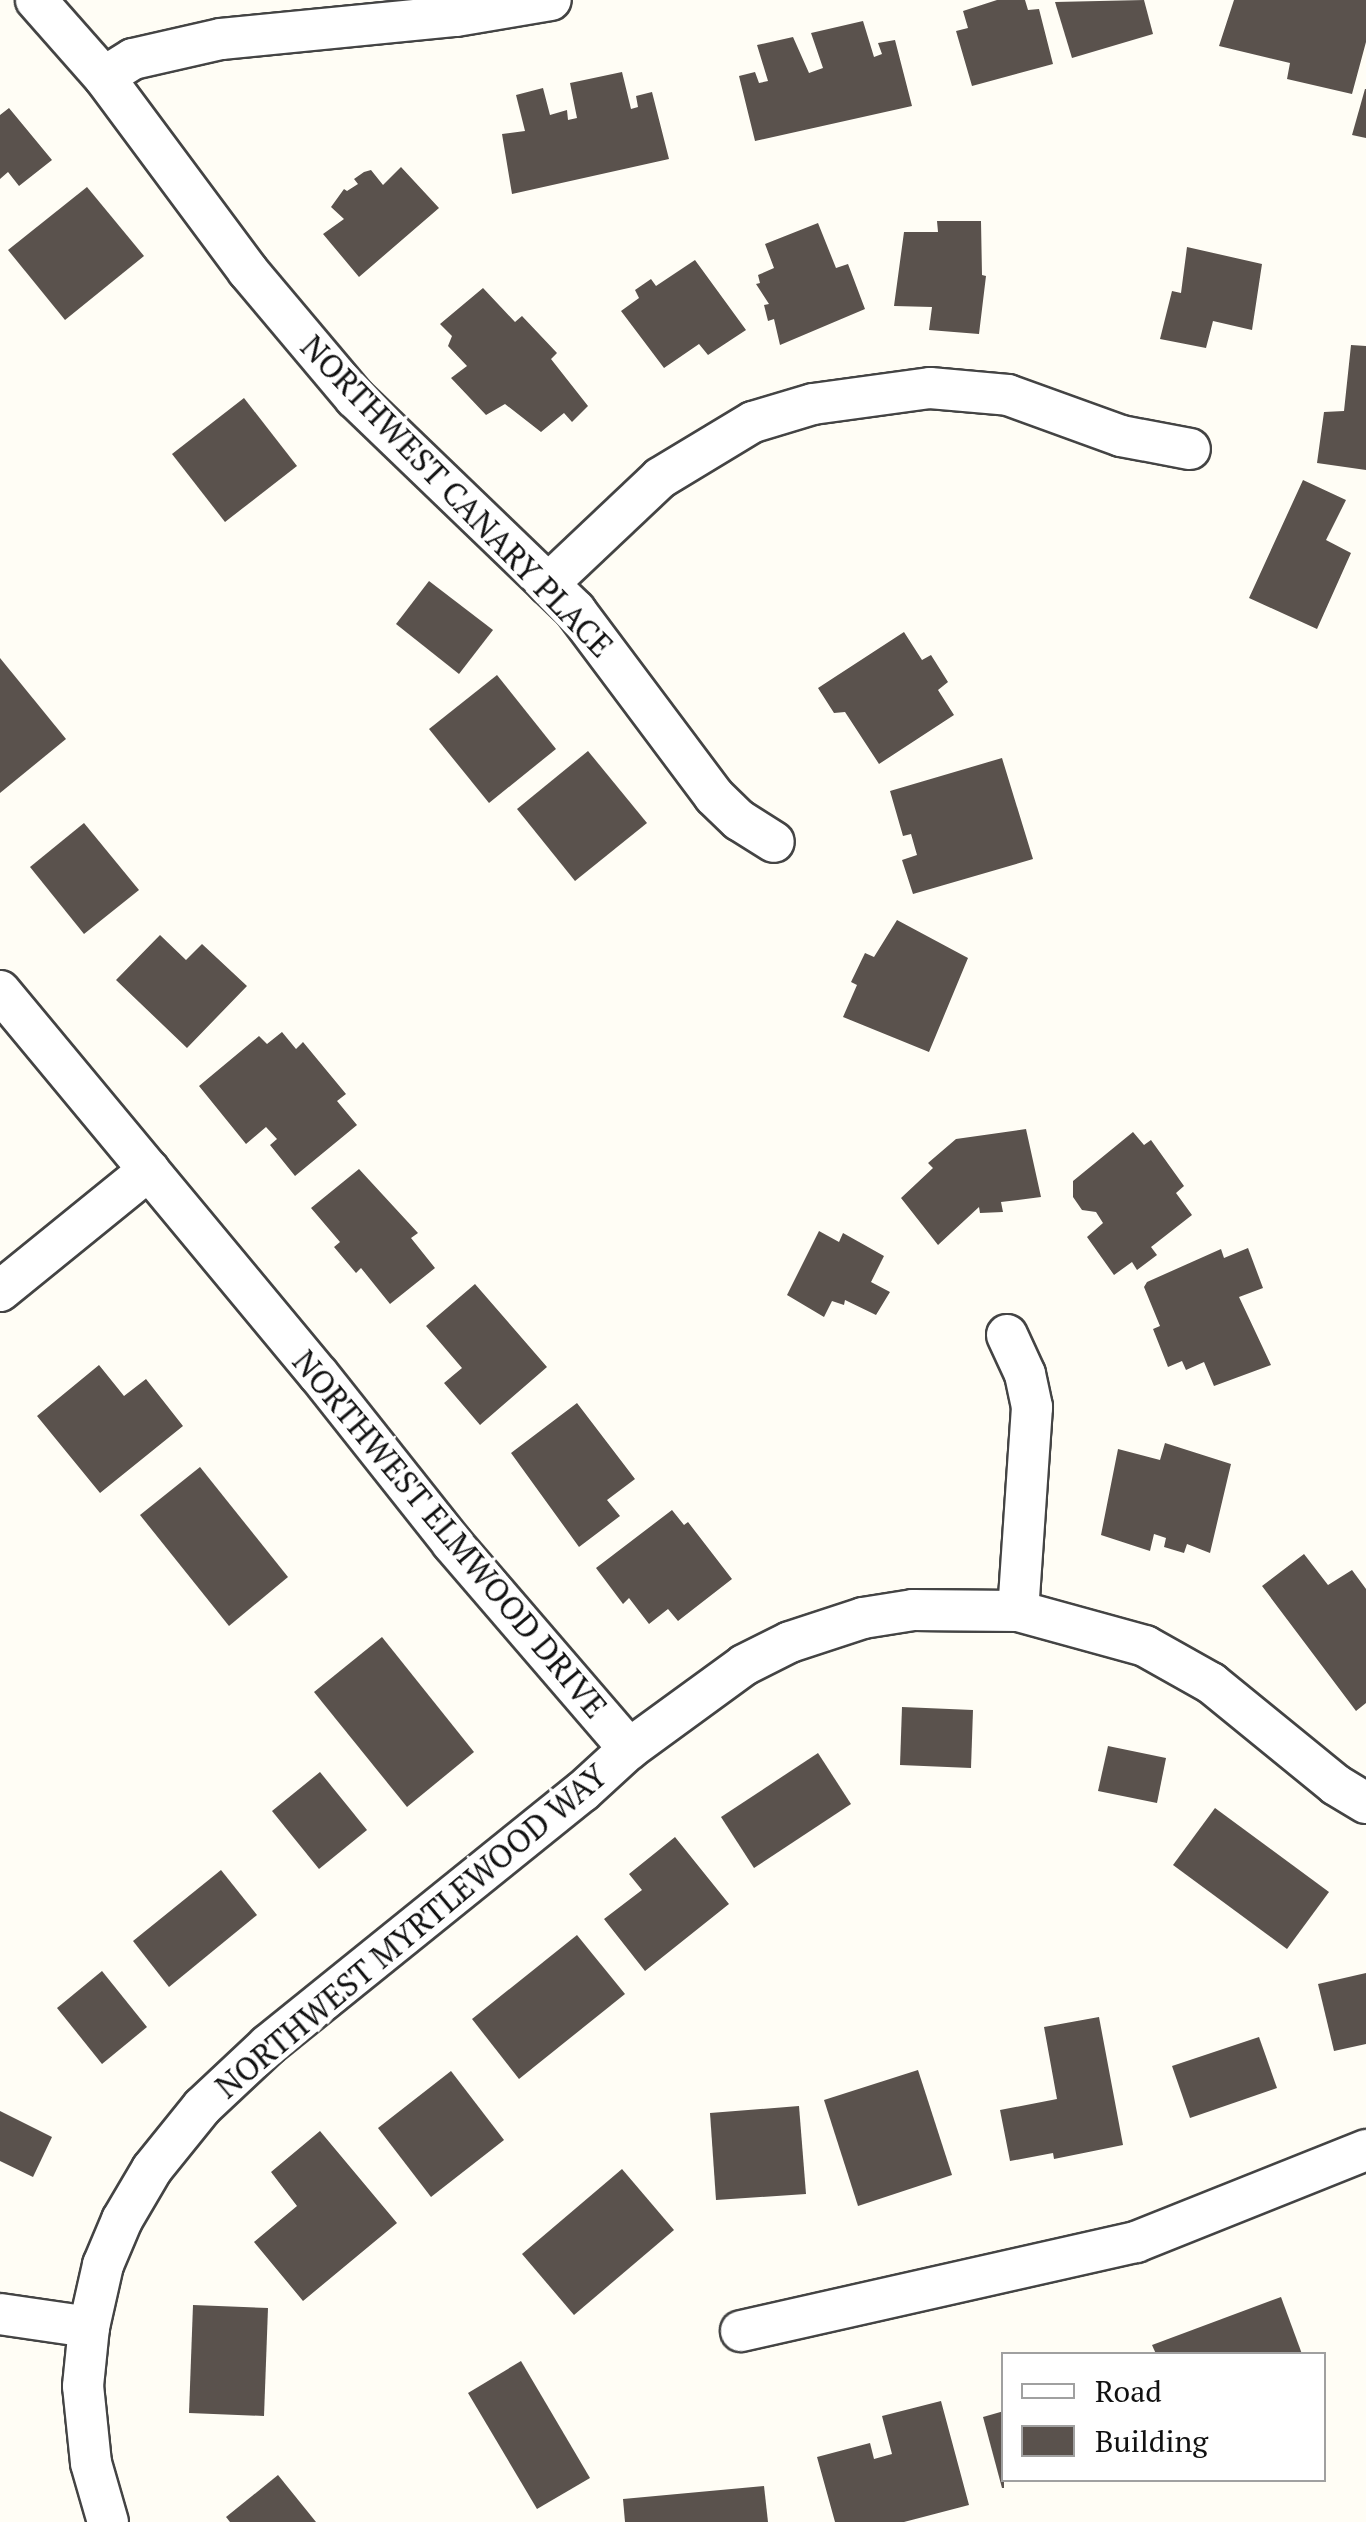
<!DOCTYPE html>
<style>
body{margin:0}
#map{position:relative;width:1366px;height:2522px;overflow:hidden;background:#fffdf5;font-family:"PT Serif",serif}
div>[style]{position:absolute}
.building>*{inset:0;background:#5a524d}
.roads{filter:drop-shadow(2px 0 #444) drop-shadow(-2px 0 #444) drop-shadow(0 2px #444) drop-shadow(0 -2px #444)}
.street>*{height:40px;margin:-20px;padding:0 20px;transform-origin:20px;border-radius:20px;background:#fff}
span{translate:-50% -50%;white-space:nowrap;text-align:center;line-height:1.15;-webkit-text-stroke:10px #fff;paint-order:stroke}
.street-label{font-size:32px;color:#111}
.legend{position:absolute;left:1001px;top:2352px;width:325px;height:130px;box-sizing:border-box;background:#fff;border:2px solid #a0a0a0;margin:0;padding:12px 18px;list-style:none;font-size:30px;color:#111}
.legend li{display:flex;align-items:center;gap:20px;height:50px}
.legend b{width:50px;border:2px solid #a0a0a0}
</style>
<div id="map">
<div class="building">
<i style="clip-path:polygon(997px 0,1025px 0,1028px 10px,1039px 9px,1053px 64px,972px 86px,956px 31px,968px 28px,963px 11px)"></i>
<i style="clip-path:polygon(1144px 0,1153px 34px,1072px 58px,1055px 2px)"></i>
<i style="clip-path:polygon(1234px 0,1366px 0,1366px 42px,1352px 94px,1287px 79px,1290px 63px,1219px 46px)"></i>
<i style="clip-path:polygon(863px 21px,874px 57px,882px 54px,878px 43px,895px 40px,912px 106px,755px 141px,739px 76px,755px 72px,759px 83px,768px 81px,757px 45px,793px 37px,809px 73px,823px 68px,811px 33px)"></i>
<i style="clip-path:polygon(622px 72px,631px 109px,638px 107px,636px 96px,652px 92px,669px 159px,512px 194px,502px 134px,525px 131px,516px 95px,543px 88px,550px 115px,567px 110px,568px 120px,577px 118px,570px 83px)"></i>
<i style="clip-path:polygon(1365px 89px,1366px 89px,1366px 138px,1352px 135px)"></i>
<i style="clip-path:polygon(9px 108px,52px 160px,19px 186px,8px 172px,0 179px,0 115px)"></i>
<i style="clip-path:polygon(401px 167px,439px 208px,359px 277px,323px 234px,344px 219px,331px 207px,344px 189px,347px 191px,358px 184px,354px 179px,364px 172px,371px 170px,383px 185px)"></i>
<i style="clip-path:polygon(87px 187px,144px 256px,65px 320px,8px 250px)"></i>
<i style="clip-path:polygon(937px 221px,981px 221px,982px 275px,986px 276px,979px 334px,929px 330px,932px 307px,894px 306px,904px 232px,938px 232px)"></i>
<i style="clip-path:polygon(818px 223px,836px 268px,848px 264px,865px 309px,780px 345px,774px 319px,768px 321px,764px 305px,769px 304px,756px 284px,760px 283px,758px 275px,774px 268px,765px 244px)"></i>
<i style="clip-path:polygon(1187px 247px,1262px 264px,1252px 330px,1213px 321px,1206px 348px,1160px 339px,1172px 291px,1181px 293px)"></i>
<i style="clip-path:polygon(695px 260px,746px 330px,708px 355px,699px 344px,664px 368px,621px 311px,639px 298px,635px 290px,651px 279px,656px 286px)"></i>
<i style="clip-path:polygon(483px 288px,515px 322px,522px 316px,557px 353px,551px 359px,588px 406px,572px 422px,564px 413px,541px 432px,505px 404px,486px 415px,451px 378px,467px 366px,448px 346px,452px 336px,440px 324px)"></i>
<i style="clip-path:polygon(1351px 345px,1366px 346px,1366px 470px,1317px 463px,1324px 412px,1344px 411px)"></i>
<i style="clip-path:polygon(244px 398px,297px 466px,225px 522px,172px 454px)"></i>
<i style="clip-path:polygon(1303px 480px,1346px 500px,1326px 540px,1351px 553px,1317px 629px,1249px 598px)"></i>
<i style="clip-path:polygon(429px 581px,493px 630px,459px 674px,396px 624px)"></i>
<i style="clip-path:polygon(904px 632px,922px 660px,931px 655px,948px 682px,938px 690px,954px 715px,879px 764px,845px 712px,834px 713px,818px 688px)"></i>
<i style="clip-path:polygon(0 658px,66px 739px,0 793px)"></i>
<i style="clip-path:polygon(497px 675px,556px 749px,489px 803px,429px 729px)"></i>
<i style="clip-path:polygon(588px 751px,647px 823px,575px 881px,517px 809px)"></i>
<i style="clip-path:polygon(1002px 758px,1033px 859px,913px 894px,902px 860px,917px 855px,911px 834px,903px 836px,890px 791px)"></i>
<i style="clip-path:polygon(84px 823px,139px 890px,84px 934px,30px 867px)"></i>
<i style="clip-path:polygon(897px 920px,968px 958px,929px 1052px,843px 1017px,857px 985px,851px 982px,865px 953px,874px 957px)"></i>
<i style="clip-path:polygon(160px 935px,186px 960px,202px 944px,247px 986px,187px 1048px,116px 980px)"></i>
<i style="clip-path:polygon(282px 1032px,296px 1049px,303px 1042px,346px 1094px,337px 1101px,357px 1125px,295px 1176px,270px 1145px,277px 1139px,266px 1127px,246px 1144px,199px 1086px,259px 1036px,267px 1044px)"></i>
<i style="clip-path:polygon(1026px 1129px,1041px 1197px,1001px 1202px,1003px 1212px,980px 1213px,979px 1207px,938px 1245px,901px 1198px,933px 1168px,928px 1163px,956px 1139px)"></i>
<i style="clip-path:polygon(1133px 1132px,1144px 1145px,1151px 1140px,1184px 1186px,1176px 1193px,1192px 1215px,1151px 1247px,1157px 1255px,1137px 1270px,1132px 1262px,1114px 1275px,1087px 1237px,1103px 1223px,1096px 1212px,1082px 1210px,1073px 1197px,1073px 1181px)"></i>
<i style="clip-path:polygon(359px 1169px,418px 1233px,411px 1238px,435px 1268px,390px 1304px,361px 1268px,356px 1273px,334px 1247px,340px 1242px,311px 1208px)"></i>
<i style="clip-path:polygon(819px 1231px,839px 1242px,843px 1233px,884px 1256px,871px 1282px,890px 1292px,876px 1315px,845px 1300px,844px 1305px,832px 1301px,824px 1317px,787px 1295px)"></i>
<i style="clip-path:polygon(1248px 1248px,1263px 1288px,1239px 1297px,1271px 1365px,1214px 1386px,1204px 1362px,1186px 1370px,1182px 1361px,1168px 1367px,1153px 1329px,1160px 1326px,1144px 1287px,1147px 1282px,1221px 1249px,1224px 1258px)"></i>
<i style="clip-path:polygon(475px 1284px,547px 1367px,480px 1425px,444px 1383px,462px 1368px,426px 1326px)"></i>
<i style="clip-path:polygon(99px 1365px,124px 1396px,146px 1379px,183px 1426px,100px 1493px,37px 1416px)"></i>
<i style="clip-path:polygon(577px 1403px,635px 1479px,607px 1500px,620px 1516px,579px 1547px,511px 1453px)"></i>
<i style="clip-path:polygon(1165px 1443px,1231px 1464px,1210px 1553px,1187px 1544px,1184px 1553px,1164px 1547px,1166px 1538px,1154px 1534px,1150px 1551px,1101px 1535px,1118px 1449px,1160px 1460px)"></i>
<i style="clip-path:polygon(200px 1467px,288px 1577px,229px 1626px,140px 1515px)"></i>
<i style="clip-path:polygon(672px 1510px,684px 1525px,688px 1522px,732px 1579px,678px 1621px,668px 1609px,649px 1624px,629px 1598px,623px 1604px,596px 1568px)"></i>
<i style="clip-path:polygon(1304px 1554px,1328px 1585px,1352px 1570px,1366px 1589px,1366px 1703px,1356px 1711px,1262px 1586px)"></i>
<i style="clip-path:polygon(382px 1637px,474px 1752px,407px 1807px,314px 1692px)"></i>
<i style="clip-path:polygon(902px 1707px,973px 1710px,971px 1768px,900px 1765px)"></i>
<i style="clip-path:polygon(1108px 1746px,1166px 1758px,1157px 1803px,1098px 1791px)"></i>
<i style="clip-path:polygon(818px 1753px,851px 1804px,754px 1868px,721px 1817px)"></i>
<i style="clip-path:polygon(320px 1772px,367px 1830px,319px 1869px,272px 1811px)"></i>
<i style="clip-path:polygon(1215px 1808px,1329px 1892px,1287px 1949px,1173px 1865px)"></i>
<i style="clip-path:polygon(675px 1837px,729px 1904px,645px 1971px,604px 1919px,642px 1890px,629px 1874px)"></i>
<i style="clip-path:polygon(221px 1870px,257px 1915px,169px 1987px,133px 1941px)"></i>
<i style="clip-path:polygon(577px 1935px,625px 1994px,519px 2079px,472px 2019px)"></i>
<i style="clip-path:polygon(102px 1971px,147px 2027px,102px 2064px,57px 2008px)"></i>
<i style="clip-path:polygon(1366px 1973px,1366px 2044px,1334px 2051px,1318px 1984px)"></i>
<i style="clip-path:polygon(1099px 2017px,1123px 2145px,1054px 2159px,1053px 2153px,1010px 2161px,1000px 2110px,1057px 2099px,1044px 2027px)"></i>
<i style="clip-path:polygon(1259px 2037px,1277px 2088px,1190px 2118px,1172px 2066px)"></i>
<i style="clip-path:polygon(918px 2070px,952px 2175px,858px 2206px,824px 2100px)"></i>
<i style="clip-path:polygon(451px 2071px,504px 2140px,431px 2197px,378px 2128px)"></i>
<i style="clip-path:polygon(799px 2106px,806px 2194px,716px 2200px,710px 2113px)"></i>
<i style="clip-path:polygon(0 2111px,52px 2137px,33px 2177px,0 2161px)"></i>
<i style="clip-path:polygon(320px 2131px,397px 2223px,303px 2301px,254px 2242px,297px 2206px,271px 2172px)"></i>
<i style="clip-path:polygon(622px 2169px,674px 2230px,574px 2315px,522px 2254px)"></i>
<i style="clip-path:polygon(1281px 2297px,1302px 2354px,1156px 2354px,1152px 2345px)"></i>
<i style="clip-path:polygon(193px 2305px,268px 2308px,264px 2416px,189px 2413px)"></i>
<i style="clip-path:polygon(521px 2361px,590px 2478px,537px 2509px,468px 2393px)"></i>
<i style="clip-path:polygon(941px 2401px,969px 2505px,904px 2522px,835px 2522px,817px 2457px,870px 2443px,874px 2459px,892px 2454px,882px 2416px)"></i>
<i style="clip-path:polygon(1004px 2411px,1004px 2488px,1002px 2488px,983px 2417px)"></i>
<i style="clip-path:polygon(278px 2475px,316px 2522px,230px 2522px,226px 2517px)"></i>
<i style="clip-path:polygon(764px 2486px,768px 2522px,625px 2522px,623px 2499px)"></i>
</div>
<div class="roads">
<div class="street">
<i style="left:36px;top:0;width:103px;rotate:48.6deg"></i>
<i style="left:104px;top:77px;width:242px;rotate:53.4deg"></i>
<i style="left:248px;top:271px;width:166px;rotate:49.9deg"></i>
<i style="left:355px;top:398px;width:306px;rotate:43.9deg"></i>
<i style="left:575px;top:610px;width:232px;rotate:53.2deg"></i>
<i style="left:714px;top:796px;width:35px;rotate:44deg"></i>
<i style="left:739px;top:820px;width:41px;rotate:32.2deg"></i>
<i style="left:104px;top:77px;width:34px;rotate:-32deg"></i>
<i style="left:133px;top:59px;width:90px;rotate:-12.8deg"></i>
<i style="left:221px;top:39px;width:236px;rotate:-5.6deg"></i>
<i style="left:456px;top:16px;width:96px;rotate:-9.6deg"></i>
<i style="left:548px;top:584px;width:154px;rotate:-43.4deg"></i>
<i style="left:660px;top:478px;width:109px;rotate:-31.1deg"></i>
<i style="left:753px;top:422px;width:63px;rotate:-16.7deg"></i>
<i style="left:813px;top:404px;width:118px;rotate:-7.8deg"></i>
<i style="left:930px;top:388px;width:78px;rotate:5.1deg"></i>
<i style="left:1008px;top:395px;width:120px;rotate:19.9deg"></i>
<i style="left:1121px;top:436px;width:70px;rotate:10.7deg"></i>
<i style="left:0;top:991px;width:499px;rotate:50.3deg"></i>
<i style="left:319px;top:1375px;width:214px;rotate:51.6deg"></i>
<i style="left:452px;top:1543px;width:272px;rotate:49.3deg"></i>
<i style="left:0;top:1291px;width:192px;rotate:-39.1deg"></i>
<i style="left:1007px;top:1335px;width:43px;rotate:65.2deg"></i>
<i style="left:1025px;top:1374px;width:34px;rotate:78deg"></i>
<i style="left:1032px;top:1407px;width:204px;rotate:93.9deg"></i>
<i style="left:0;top:2314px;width:90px;rotate:8.3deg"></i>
<i style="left:741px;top:2331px;width:405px;rotate:-12.7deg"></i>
<i style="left:1136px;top:2242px;width:248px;rotate:-21.8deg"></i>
<i style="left:108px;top:2522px;width:61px;rotate:-106.1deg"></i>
<i style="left:91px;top:2463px;width:77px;rotate:-95.9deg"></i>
<i style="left:83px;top:2386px;width:59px;rotate:-84.2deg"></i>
<i style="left:89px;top:2327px;width:64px;rotate:-77.3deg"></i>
<i style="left:103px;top:2265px;width:49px;rotate:-67.1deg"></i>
<i style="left:122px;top:2220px;width:59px;rotate:-59.5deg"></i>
<i style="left:152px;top:2169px;width:80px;rotate:-51.1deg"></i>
<i style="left:202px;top:2107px;width:91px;rotate:-43.2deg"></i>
<i style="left:268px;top:2045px;width:403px;rotate:-38.9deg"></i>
<i style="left:582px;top:1792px;width:64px;rotate:-42.5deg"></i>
<i style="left:629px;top:1749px;width:142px;rotate:-36.1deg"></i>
<i style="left:744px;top:1665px;width:51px;rotate:-26.6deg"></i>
<i style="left:790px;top:1642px;width:77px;rotate:-18.2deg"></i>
<i style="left:863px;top:1618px;width:51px;rotate:-9.1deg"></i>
<i style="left:913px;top:1610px;width:105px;rotate:0.5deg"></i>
<i style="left:1018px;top:1611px;width:132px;rotate:15.4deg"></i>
<i style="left:1145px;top:1646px;width:76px;rotate:29.3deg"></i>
<i style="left:1211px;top:1683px;width:161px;rotate:39.2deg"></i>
<i style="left:1336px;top:1785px;width:35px;rotate:31deg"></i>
</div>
</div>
<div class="street-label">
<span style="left:457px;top:496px;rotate:46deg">NORTHWEST CANARY PLACE</span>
<span style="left:450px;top:1534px;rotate:50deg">NORTHWEST ELMWOOD DRIVE</span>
<span style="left:411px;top:1931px;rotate:-40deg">NORTHWEST MYRTLEWOOD WAY</span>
</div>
<ul class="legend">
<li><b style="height:12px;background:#fff"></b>Road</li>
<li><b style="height:28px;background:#5a524d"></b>Building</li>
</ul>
</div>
